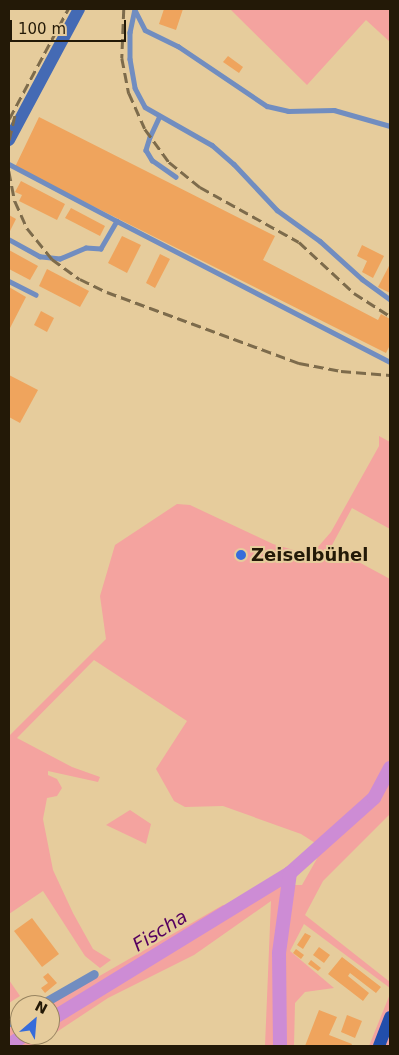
<!DOCTYPE html>
<meta charset="utf-8">
<style>
body{margin:0}
#map{position:relative;width:399px;height:1055px;overflow:hidden;background:#e6cc9c;font-family:"DejaVu Sans",sans-serif}
div>[style]{position:absolute}
.green>*{inset:0;background:#f4a39f}
.river>*{height:14px;margin:-7px;padding:0 7px;transform-origin:7px;border-radius:7px;background:#cd8cd5}
.building>*{inset:0;background:#efa45d}
.lane>*{height:4.5px;margin:-2.25px;padding:0 2.25px;transform-origin:2.25px;border-radius:2.25px;background:#718dc0}
.street>*{height:9px;margin:-4.5px;padding:0 4.5px;transform-origin:4.5px;border-radius:4.5px;background:#718dc0}
.secondary>*{height:12px;margin:-6px;padding:0 6px;transform-origin:6px;border-radius:6px;background:#446ab4}
.primary>*{height:12px;margin:-6px;padding:0 6px;transform-origin:6px;border-radius:6px;background:#224eab}
.rail>*{height:2.5px;margin-top:-1.25px;transform-origin:0;background:repeating-linear-gradient(90deg,#7d6b4b 0 10px,transparent 0 15px)}
.dots>*{width:14px;height:14px;translate:-50% -50%;box-sizing:border-box;border:2px solid #e6cc9c;border-radius:50%}
span{translate:-50% -50%;white-space:nowrap;text-align:center;line-height:1.15;-webkit-text-stroke:4px #e6cc9c;paint-order:stroke}
.poi-label{font-size:18px;color:#231907;font-weight:700}
.left{translate:0 -50%;text-align:left}
.water-label{font-size:19px;color:#55005f;font-style:italic}
.frame{position:absolute;inset:0;border:10px solid #231907;pointer-events:none}
.north{position:absolute;left:10px;top:995px;width:50px;height:50px;box-sizing:border-box;background:#e6cc9c;border:1px solid #988460;border-radius:50%;rotate:27deg;font-size:14px;font-weight:700;line-height:20px;text-align:center;color:#231907}
.north::after{content:'';display:block;margin:auto;width:18px;height:22px;background:#366cdb;clip-path:polygon(50% 0,100% 100%,50% 72%,0 100%)}
.scale{position:absolute;left:10px;top:20px;width:116px;height:22px;box-sizing:border-box;border:2px solid #231907;border-top:0;padding-left:6px;font-size:15px;line-height:18px;white-space:nowrap;color:#231907;-webkit-text-stroke:4px #e6cc9c;paint-order:stroke}
</style>
<div id="map">
<div class="green">
<i style="clip-path:polygon(230px 9px,390px 9px,390px 42px,366px 20px,307px 85px)"></i>
<i style="clip-path:polygon(379px 436px,390px 442px,390px 529px,352px 508px,331px 547px,390px 579px,390px 814px,323px 881px,305px 915px,390px 982px,390px 988px,304px 924px,290px 951px,334px 988px,305px 992px,295px 1003px,294px 1046px,265px 1046px,271px 901px,194px 955px,108px 998px,37px 1045px,9px 1046px,9px 1028px,20px 1021px,20px 1035px,50px 1035px,49px 1005px,223px 905px,234px 912px,278px 885px,302px 885px,323px 848px,301px 834px,223px 806px,185px 807px,174px 801px,156px 769px,187px 721px,94px 660px,17px 738px,72px 767px,100px 777px,98px 782px,48px 771px,48px 775px,57px 779px,62px 788px,57px 796px,47px 798px,43px 819px,53px 870px,73px 913px,93px 949px,111px 960px,100px 968px,85px 956px,43px 891px,9px 914px,9px 736px,106px 639px,100px 596px,115px 545px,177px 504px,190px 505px,273px 544px,297px 551px,317px 548px,331px 532px,379px 446px)"></i>
<i style="clip-path:polygon(130px 810px,151px 824px,146px 844px,106px 825px)"></i>
<i style="clip-path:polygon(9px 980px,20px 996px,9px 1003px)"></i>
<i style="clip-path:polygon(390px 994px,390px 1046px,369px 1046px)"></i>
</div>
<div class="river">
<i style="left:50px;top:1020px;width:281px;rotate:-31.5deg"></i>
<i style="left:290px;top:873px;width:113px;rotate:-41.8deg"></i>
<i style="left:374px;top:798px;width:34px;rotate:-62deg"></i>
<i style="left:9px;top:1045px;width:19px;rotate:-32deg"></i>
<i style="left:280px;top:1046px;width:93px;rotate:-90.6deg"></i>
<i style="left:279px;top:953px;width:81px;rotate:-82.2deg"></i>
</div>
<div class="building">
<i style="clip-path:polygon(164px 9px,183px 9px,176px 30px,159px 24px)"></i>
<i style="clip-path:polygon(228px 56px,243px 67px,239px 73px,223px 62px)"></i>
<i style="clip-path:polygon(39px 117px,275px 236px,263px 260px,378px 320px,381px 314px,390px 319px,390px 345px,386px 353px,15px 167px)"></i>
<i style="clip-path:polygon(21px 181px,65px 204px,57px 220px,19px 201px,22px 195px,15px 192px)"></i>
<i style="clip-path:polygon(71px 208px,105px 226px,100px 236px,65px 218px)"></i>
<i style="clip-path:polygon(9px 215px,16px 219px,9px 233px)"></i>
<i style="clip-path:polygon(122px 236px,141px 245px,127px 273px,108px 263px)"></i>
<i style="clip-path:polygon(362px 245px,384px 256px,373px 278px,362px 272px,367px 261px,357px 256px)"></i>
<i style="clip-path:polygon(9px 250px,38px 266px,30px 280px,9px 269px)"></i>
<i style="clip-path:polygon(160px 254px,170px 259px,155px 288px,146px 283px)"></i>
<i style="clip-path:polygon(390px 264px,390px 293px,378px 287px)"></i>
<i style="clip-path:polygon(47px 269px,89px 291px,80px 307px,39px 286px)"></i>
<i style="clip-path:polygon(9px 287px,26px 297px,9px 330px)"></i>
<i style="clip-path:polygon(41px 311px,54px 318px,47px 332px,34px 325px)"></i>
<i style="clip-path:polygon(9px 375px,38px 390px,20px 423px,9px 417px)"></i>
<i style="clip-path:polygon(32px 918px,59px 954px,42px 967px,14px 931px)"></i>
<i style="clip-path:polygon(305px 933px,311px 936px,303px 949px,297px 945px)"></i>
<i style="clip-path:polygon(319px 947px,330px 955px,324px 963px,313px 955px)"></i>
<i style="clip-path:polygon(296px 949px,304px 955px,301px 959px,293px 953px)"></i>
<i style="clip-path:polygon(342px 957px,381px 987px,376px 993px,350px 973px,348px 976px,369px 993px,363px 1001px,328px 974px)"></i>
<i style="clip-path:polygon(311px 960px,321px 968px,318px 971px,308px 964px)"></i>
<i style="clip-path:polygon(48px 973px,57px 983px,45px 993px,41px 988px,48px 983px,43px 977px)"></i>
<i style="clip-path:polygon(319px 1010px,337px 1017px,329px 1035px,352px 1044px,351px 1046px,305px 1046px)"></i>
<i style="clip-path:polygon(347px 1015px,362px 1021px,355px 1038px,341px 1032px)"></i>
</div>
<div class="lane">
<i style="left:135px;top:9px;width:24px;rotate:102deg"></i>
<i style="left:130px;top:32px;width:27px;rotate:90deg"></i>
<i style="left:130px;top:59px;width:29px;rotate:80deg"></i>
<i style="left:135px;top:88px;width:21px;rotate:62deg"></i>
<i style="left:145px;top:107px;width:77px;rotate:29.6deg"></i>
<i style="left:212px;top:145px;width:29px;rotate:41deg"></i>
<i style="left:234px;top:164px;width:63px;rotate:46.9deg"></i>
<i style="left:277px;top:210px;width:53px;rotate:35.8deg"></i>
<i style="left:320px;top:241px;width:57px;rotate:42.1deg"></i>
<i style="left:362px;top:279px;width:34px;rotate:36deg"></i>
<i style="left:135px;top:10px;width:22px;rotate:63deg"></i>
<i style="left:145px;top:30px;width:37px;rotate:26deg"></i>
<i style="left:178px;top:46px;width:107px;rotate:34deg"></i>
<i style="left:267px;top:106px;width:22px;rotate:13deg"></i>
<i style="left:288px;top:111px;width:46px;rotate:-1.2deg"></i>
<i style="left:334px;top:110px;width:58px;rotate:15.9deg"></i>
<i style="left:160px;top:116px;width:23px;rotate:115deg"></i>
<i style="left:150px;top:137px;width:14px;rotate:107deg"></i>
<i style="left:146px;top:150px;width:12px;rotate:59deg"></i>
<i style="left:152px;top:160px;width:29px;rotate:35deg"></i>
<i style="left:9px;top:164px;width:122px;rotate:27.8deg"></i>
<i style="left:117px;top:221px;width:32px;rotate:120deg"></i>
<i style="left:101px;top:249px;width:15px;rotate:-176deg"></i>
<i style="left:86px;top:248px;width:28px;rotate:157deg"></i>
<i style="left:60px;top:259px;width:20px;rotate:-174deg"></i>
<i style="left:40px;top:257px;width:35px;rotate:-151deg"></i>
<i style="left:117px;top:221px;width:307px;rotate:27.3deg"></i>
<i style="left:9px;top:281px;width:30px;rotate:27deg"></i>
</div>
<div class="street">
<i style="left:40px;top:1005px;width:62px;rotate:-29.9deg"></i>
<i style="left:9px;top:1022px;width:13px;rotate:-29deg"></i>
</div>
<div class="secondary">
<i style="left:9px;top:140px;width:149px;rotate:-61.9deg"></i>
</div>
<div class="primary">
<i style="left:379px;top:1046px;width:31px;rotate:-69deg"></i>
</div>
<div class="rail">
<i style="left:124px;top:9px;width:49px;rotate:92.3deg"></i>
<i style="left:122px;top:58px;width:36px;rotate:79deg"></i>
<i style="left:129px;top:93px;width:39px;rotate:66deg"></i>
<i style="left:145px;top:129px;width:41px;rotate:54deg"></i>
<i style="left:169px;top:162px;width:40px;rotate:39deg"></i>
<i style="left:200px;top:187px;width:113px;rotate:29.1deg"></i>
<i style="left:299px;top:242px;width:75px;rotate:42.8deg"></i>
<i style="left:354px;top:293px;width:43px;rotate:32.6deg"></i>
<i style="left:9px;top:119px;width:125px;rotate:-61.8deg"></i>
<i style="left:9px;top:140px;width:28px;rotate:-77deg"></i>
<i style="left:9px;top:171px;width:31px;rotate:79deg"></i>
<i style="left:15px;top:201px;width:30px;rotate:66deg"></i>
<i style="left:27px;top:228px;width:40px;rotate:51deg"></i>
<i style="left:52px;top:259px;width:34px;rotate:36deg"></i>
<i style="left:80px;top:279px;width:30px;rotate:26deg"></i>
<i style="left:107px;top:292px;width:205px;rotate:20.3deg"></i>
<i style="left:299px;top:363px;width:43px;rotate:10.8deg"></i>
<i style="left:341px;top:371px;width:49px;rotate:4.7deg"></i>
</div>
<div class="dots">
<i style="left:241px;top:555px;background:#366cdb"></i>
</div>
<div class="poi-label">
<span class="left" style="left:251px;top:555px">Zeiselbühel</span>
</div>
<div class="water-label">
<span style="left:160px;top:931px;rotate:-32deg">Fischa</span>
</div>
<div class="frame"></div>
<div class="north">N</div>
<div class="scale">100 m</div>
</div>
